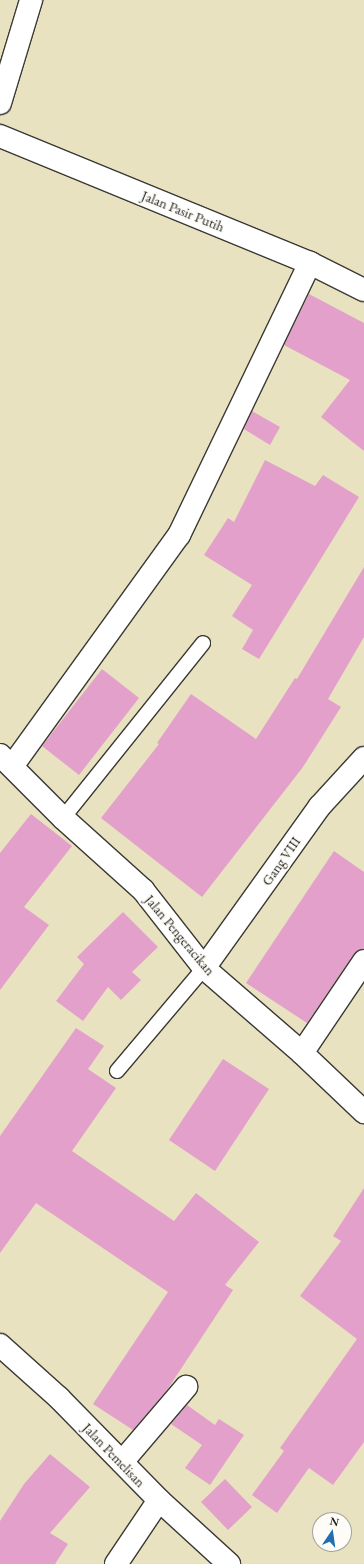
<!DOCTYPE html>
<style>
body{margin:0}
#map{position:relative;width:364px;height:1564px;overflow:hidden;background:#e9e2c1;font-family:"EB Garamond",serif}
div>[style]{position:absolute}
.building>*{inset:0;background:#e3a0ca}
.roads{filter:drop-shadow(1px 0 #3b3a35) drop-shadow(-1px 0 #3b3a35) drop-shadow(0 1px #3b3a35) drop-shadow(0 -1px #3b3a35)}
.lane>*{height:14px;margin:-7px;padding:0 7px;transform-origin:7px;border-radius:7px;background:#fff}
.street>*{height:22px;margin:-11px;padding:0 11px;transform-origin:11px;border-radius:11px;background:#fff}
span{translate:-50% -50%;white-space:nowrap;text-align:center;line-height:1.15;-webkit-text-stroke:4px #fdfcf7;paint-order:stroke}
.street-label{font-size:14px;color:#1c1c1c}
.north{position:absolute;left:312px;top:1512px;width:40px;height:40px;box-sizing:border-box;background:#fdfcf7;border:1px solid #a3a29f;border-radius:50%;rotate:13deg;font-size:11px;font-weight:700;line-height:16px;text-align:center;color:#1c1c1c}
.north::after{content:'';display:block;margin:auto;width:14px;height:18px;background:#1f6fb2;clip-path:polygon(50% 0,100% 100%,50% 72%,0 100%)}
</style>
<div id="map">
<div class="building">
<i style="clip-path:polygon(309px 294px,364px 323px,364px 451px,321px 417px,350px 380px,284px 345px)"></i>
<i style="clip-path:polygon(252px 411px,280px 427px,270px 445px,244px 429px)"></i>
<i style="clip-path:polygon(265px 460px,315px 486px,323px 475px,359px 497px,259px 659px,242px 649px,253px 630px,232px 616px,252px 585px,204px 555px,228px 518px,234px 522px)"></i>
<i style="clip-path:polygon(364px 567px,364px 637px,328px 699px,341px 707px,303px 767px,202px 897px,101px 818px,159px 744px,157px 743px,191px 694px,256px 739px,295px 678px,297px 679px)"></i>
<i style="clip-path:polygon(102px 669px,139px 698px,79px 775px,42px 746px)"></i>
<i style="clip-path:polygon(31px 814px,72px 846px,24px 907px,49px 925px,0 990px,0 853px)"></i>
<i style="clip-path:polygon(334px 851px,364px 872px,364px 949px,354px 954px,307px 1023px,246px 983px)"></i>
<i style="clip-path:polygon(123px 912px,158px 947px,132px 972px,141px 980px,121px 1000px,108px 987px,83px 1021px,56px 1001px,84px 964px,77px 957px)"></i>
<i style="clip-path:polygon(76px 1028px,104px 1046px,88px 1069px,116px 1088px,72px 1151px,174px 1221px,196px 1193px,259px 1242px,225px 1285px,233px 1290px,167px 1390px,133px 1430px,93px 1404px,168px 1292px,36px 1203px,0 1253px,0 1136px)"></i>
<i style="clip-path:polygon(223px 1059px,269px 1089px,215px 1171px,169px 1140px)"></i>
<i style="clip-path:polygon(364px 1188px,364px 1442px,333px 1485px,309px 1468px,277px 1513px,252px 1495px,284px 1451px,280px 1448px,357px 1339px,300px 1296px,341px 1241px,333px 1236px)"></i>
<i style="clip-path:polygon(187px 1405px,215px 1425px,219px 1419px,244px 1435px,210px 1485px,185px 1468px,202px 1445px,171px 1424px)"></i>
<i style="clip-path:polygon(50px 1454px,90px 1487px,50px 1533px,68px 1544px,55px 1564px,0 1564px,0 1521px,24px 1484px)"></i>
<i style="clip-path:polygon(225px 1479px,252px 1507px,228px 1530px,201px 1502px)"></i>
</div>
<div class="roads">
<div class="lane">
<i style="left:63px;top:818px;width:224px;rotate:-51.3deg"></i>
<i style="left:117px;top:1071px;width:135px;rotate:-49.8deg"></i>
</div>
<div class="street">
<i style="left:0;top:103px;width:108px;rotate:-73.2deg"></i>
<i style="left:0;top:136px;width:335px;rotate:22.3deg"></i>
<i style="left:310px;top:263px;width:60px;rotate:26.6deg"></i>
<i style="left:0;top:755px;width:89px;rotate:45deg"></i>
<i style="left:63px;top:818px;width:108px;rotate:42deg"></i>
<i style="left:143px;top:890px;width:99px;rotate:52deg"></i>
<i style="left:204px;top:968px;width:130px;rotate:40.9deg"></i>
<i style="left:302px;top:1053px;width:86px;rotate:43.6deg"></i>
<i style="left:13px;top:765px;width:284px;rotate:-54.2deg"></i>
<i style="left:179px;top:535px;width:302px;rotate:-64.3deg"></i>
<i style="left:204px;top:968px;width:199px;rotate:-54.4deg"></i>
<i style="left:320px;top:806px;width:65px;rotate:-47.5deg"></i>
<i style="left:302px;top:1053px;width:111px;rotate:-56deg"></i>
<i style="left:0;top:1345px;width:79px;rotate:41.9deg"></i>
<i style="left:59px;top:1398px;width:143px;rotate:45.6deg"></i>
<i style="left:159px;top:1500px;width:95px;rotate:42.4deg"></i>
<i style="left:122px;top:1462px;width:99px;rotate:-49.5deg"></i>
<i style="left:116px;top:1564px;width:77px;rotate:-56.1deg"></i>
</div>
</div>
<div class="street-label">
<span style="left:183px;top:211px;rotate:22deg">Jalan Pasir Putih</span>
<span style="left:281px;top:861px;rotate:-55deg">Gang VIII</span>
<span style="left:180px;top:935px;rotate:50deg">Jalan Pengeracikan</span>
<span style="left:114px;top:1455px;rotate:46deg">Jalan Pemelisan</span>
</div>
<div class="north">N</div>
</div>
